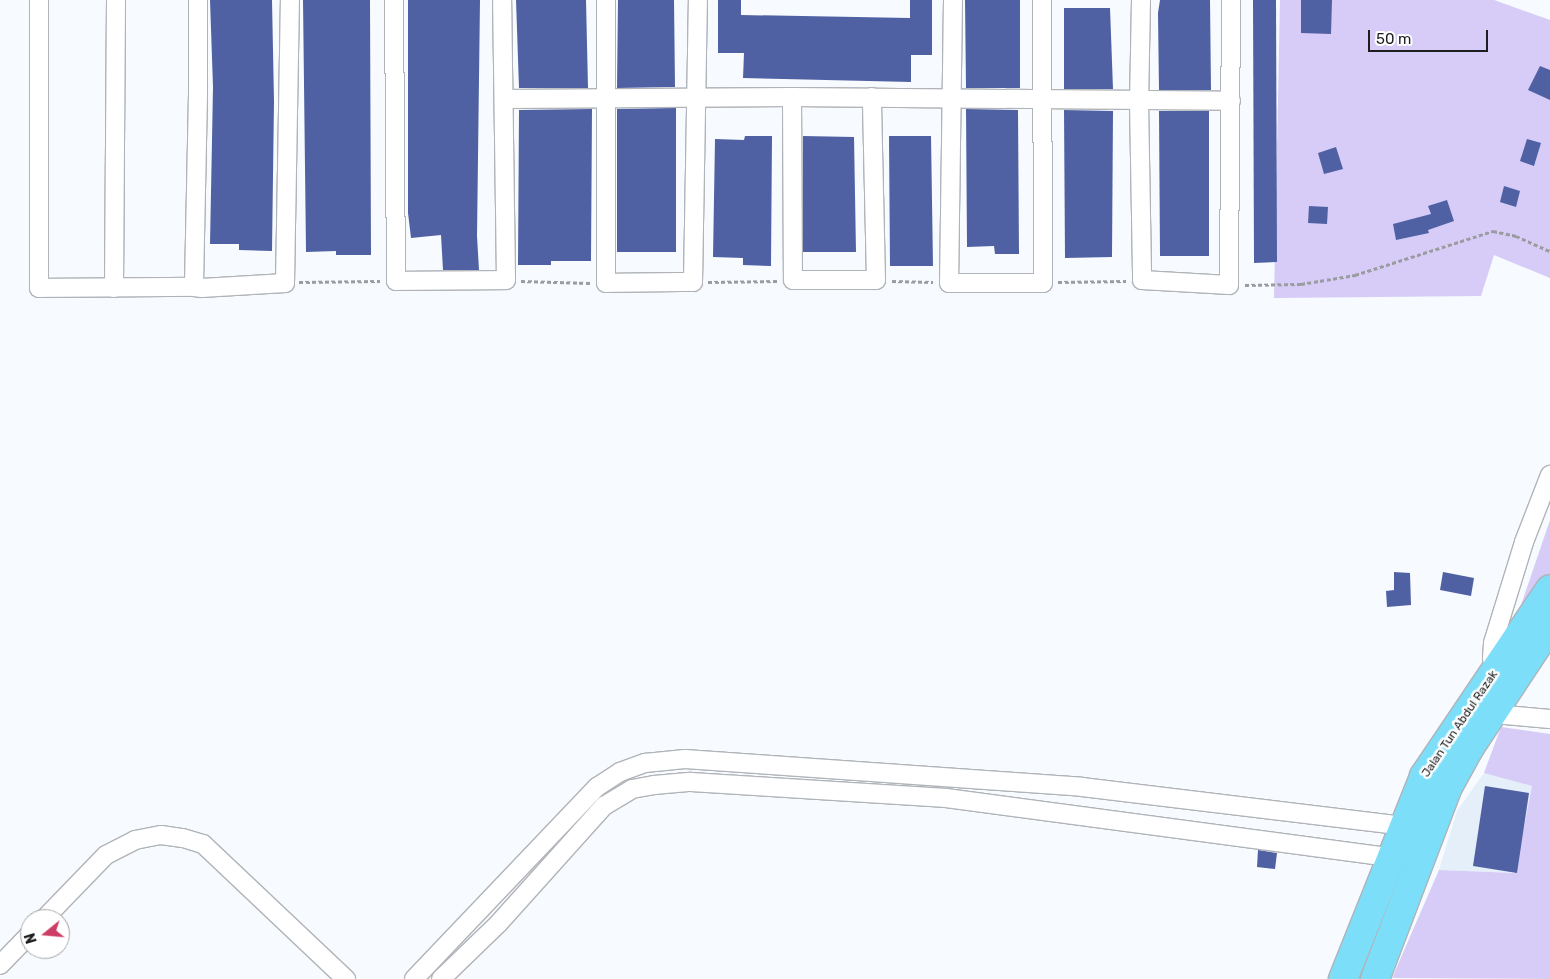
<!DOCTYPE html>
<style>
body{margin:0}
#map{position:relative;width:1550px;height:979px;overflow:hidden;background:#f7fafe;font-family:Rubik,sans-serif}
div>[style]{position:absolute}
.built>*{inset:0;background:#e4eff9}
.green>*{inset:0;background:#d6ccf7}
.building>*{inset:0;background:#5061a3}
.path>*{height:3px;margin-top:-1.5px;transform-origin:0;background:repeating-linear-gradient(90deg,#9a9ca0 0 4px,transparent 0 6.5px)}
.roads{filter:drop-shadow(1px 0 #b0b4b9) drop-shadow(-1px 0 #b0b4b9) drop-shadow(0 1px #b0b4b9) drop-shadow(0 -1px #b0b4b9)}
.minor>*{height:18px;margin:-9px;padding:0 9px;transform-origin:9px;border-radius:9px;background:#fff}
.primary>*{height:28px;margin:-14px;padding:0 14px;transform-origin:14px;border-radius:14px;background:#7cdef8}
span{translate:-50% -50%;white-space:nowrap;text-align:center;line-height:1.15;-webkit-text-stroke:5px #fff;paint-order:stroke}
.street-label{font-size:12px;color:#1c1e20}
.north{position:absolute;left:20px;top:909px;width:50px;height:50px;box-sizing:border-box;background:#fff;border:1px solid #a4a5a6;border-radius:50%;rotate:253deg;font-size:14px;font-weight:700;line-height:20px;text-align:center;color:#1c1e20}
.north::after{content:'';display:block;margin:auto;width:18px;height:22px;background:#cd3e66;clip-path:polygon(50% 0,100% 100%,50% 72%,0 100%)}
.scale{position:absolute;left:1368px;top:30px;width:120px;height:22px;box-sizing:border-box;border:2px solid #1c1e20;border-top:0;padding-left:6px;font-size:15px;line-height:18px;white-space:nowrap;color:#1c1e20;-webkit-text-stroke:4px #fff;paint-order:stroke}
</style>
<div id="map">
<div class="built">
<i style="clip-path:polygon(1484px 773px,1532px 786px,1515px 873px,1439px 870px,1457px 811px)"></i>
</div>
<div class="green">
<i style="clip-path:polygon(1280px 0,1494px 0,1550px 20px,1550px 278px,1494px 255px,1481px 296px,1274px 298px)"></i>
<i style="clip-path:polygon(1550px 520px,1550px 588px,1505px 652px)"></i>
<i style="clip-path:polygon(1501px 727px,1550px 734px,1550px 979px,1392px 978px,1439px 870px,1515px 873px,1532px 786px,1484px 773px)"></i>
</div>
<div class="building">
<i style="clip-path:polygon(210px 0,272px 0,274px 101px,272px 251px,239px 250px,239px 244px,210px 244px,213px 87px)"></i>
<i style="clip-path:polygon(303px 0,370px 0,371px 255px,336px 255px,336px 251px,306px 252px)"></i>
<i style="clip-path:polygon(408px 0,480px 0,477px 236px,479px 270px,443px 270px,441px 235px,411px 238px,408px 213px)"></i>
<i style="clip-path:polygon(516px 0,586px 0,588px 88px,519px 88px)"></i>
<i style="clip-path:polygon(618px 0,674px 0,675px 87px,617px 88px)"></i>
<i style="clip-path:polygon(718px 0,741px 0,741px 15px,910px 18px,910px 0,932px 0,932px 55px,911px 55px,911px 82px,743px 78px,744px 53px,718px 53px)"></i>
<i style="clip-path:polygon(965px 0,1020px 0,1020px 88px,966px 88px)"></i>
<i style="clip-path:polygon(1160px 0,1210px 0,1211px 90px,1159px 90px,1158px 13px)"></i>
<i style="clip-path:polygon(1253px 0,1276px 0,1277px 262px,1254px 263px)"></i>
<i style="clip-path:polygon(1301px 0,1332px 0,1331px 34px,1301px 33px)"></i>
<i style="clip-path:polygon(1064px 8px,1110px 8px,1113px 89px,1064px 89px)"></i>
<i style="clip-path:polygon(1540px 66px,1550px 70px,1550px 100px,1528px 90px)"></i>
<i style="clip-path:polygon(676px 108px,676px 252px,617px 252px,617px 109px)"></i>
<i style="clip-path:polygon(592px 109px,591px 261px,551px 261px,551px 265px,518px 265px,519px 110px)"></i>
<i style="clip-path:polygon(966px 109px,1018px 110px,1019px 254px,995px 254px,994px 246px,967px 247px)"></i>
<i style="clip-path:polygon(1064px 110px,1113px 111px,1112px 257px,1065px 258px)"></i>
<i style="clip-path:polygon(1159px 111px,1209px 111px,1209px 256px,1160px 256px)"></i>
<i style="clip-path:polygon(745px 136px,772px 136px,771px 266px,743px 265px,743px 258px,713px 257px,715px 139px,744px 140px)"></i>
<i style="clip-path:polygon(803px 136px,854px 137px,856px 252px,803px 252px)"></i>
<i style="clip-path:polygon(889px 136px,931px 136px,933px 266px,890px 266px)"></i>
<i style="clip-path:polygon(1527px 139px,1541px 143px,1534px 166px,1520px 161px)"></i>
<i style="clip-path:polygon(1336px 147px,1343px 169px,1324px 174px,1318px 153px)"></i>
<i style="clip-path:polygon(1504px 186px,1520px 191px,1516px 207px,1500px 202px)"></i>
<i style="clip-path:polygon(1447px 200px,1454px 221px,1428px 230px,1429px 233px,1396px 240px,1393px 224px,1431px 214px,1428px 206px)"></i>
<i style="clip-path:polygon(1309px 206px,1328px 207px,1327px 224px,1308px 223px)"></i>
<i style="clip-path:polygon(1394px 572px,1410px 573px,1411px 605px,1387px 607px,1386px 591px,1394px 590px)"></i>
<i style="clip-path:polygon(1443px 572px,1474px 578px,1471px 596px,1440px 590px)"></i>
<i style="clip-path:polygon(1485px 786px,1529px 793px,1517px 873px,1473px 866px)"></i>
<i style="clip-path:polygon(1258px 850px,1277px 853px,1275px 869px,1257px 867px)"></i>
</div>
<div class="path">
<i style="left:521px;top:281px;width:69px;rotate:1.7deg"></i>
<i style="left:892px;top:281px;width:41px;rotate:1.4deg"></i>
<i style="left:299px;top:282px;width:81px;rotate:-0.7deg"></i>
<i style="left:708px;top:282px;width:69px;rotate:-0.8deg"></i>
<i style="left:1058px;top:282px;width:68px;rotate:-0.8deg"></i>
<i style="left:1245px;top:285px;width:56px;rotate:-1deg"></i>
<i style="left:1301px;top:284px;width:55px;rotate:-9.5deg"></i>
<i style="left:1355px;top:275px;width:145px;rotate:-17.7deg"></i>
<i style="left:1493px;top:231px;width:24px;rotate:12deg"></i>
<i style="left:1516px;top:236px;width:37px;rotate:24deg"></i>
</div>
<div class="roads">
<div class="minor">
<i style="left:39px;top:0;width:288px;rotate:90deg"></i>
<i style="left:39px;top:288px;width:155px;rotate:-0.4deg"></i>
<i style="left:198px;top:0;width:94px;rotate:90deg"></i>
<i style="left:198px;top:94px;width:193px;rotate:91.2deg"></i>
<i style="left:194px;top:287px;width:8px;rotate:7deg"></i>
<i style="left:202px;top:288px;width:83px;rotate:-3.4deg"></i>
<i style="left:285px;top:283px;width:283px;rotate:-89deg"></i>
<i style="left:394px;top:0;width:281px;rotate:89.6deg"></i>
<i style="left:396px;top:281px;width:110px;rotate:-0.5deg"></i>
<i style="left:506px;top:280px;width:280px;rotate:-90.8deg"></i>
<i style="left:606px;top:0;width:283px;rotate:90deg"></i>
<i style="left:606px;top:283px;width:87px;rotate:-0.7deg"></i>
<i style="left:693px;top:282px;width:282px;rotate:-89deg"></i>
<i style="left:953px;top:0;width:283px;rotate:90.8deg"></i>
<i style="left:949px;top:283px;width:94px"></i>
<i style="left:1043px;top:283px;width:283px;rotate:-90.2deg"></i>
<i style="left:1141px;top:0;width:101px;rotate:91.1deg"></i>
<i style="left:1139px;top:101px;width:179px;rotate:89deg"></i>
<i style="left:1142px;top:280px;width:87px;rotate:3.3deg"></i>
<i style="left:1229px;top:285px;width:285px;rotate:-89.6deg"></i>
<i style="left:792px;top:97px;width:183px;rotate:89.7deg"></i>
<i style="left:793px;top:280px;width:83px"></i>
<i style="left:876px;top:280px;width:183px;rotate:-91.3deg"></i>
<i style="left:505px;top:99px;width:287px;rotate:-0.4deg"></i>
<i style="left:792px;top:97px;width:439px;rotate:0.5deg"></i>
<i style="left:114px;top:288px;width:288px;rotate:-89.6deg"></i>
<i style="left:1496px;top:674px;width:16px;rotate:-104deg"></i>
<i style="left:1492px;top:658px;width:15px;rotate:-86deg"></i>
<i style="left:1493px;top:643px;width:106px;rotate:-72.9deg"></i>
<i style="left:1524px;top:542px;width:72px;rotate:-68.8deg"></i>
<i style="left:1483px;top:713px;width:67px;rotate:5.1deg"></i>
<i style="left:44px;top:919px;width:89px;rotate:-45.9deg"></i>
<i style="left:106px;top:855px;width:33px;rotate:-27deg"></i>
<i style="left:135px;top:840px;width:26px;rotate:-11deg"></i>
<i style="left:161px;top:835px;width:22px;rotate:8deg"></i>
<i style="left:183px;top:838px;width:21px;rotate:17deg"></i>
<i style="left:203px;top:844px;width:197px;rotate:43.4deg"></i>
<i style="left:0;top:965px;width:43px;rotate:-45.9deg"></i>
<i style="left:414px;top:979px;width:265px;rotate:-46.4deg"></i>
<i style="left:597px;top:787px;width:27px;rotate:-33deg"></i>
<i style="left:620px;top:772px;width:27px;rotate:-20deg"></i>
<i style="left:645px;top:763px;width:40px;rotate:-5.7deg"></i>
<i style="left:685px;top:759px;width:398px;rotate:4deg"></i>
<i style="left:1082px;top:787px;width:324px;rotate:6.9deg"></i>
<i style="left:441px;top:979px;width:79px;rotate:-44deg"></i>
<i style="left:498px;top:924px;width:159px;rotate:-48.1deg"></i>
<i style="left:604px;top:806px;width:33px;rotate:-31deg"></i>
<i style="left:632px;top:789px;width:22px;rotate:-10deg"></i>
<i style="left:654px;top:785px;width:37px;rotate:-5deg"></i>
<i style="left:691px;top:782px;width:256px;rotate:3.6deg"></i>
<i style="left:946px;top:798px;width:449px;rotate:7.6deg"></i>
</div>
<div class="primary">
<i style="left:1343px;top:979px;width:219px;rotate:-68.2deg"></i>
<i style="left:1424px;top:776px;width:225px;rotate:-56deg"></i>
<i style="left:1375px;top:979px;width:205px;rotate:-69.2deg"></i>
<i style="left:1448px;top:787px;width:46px;rotate:-61.2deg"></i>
<i style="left:1470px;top:747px;width:145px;rotate:-56.5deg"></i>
</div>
</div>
<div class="street-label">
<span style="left:1460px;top:724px;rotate:-56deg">Jalan Tun Abdul Razak</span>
</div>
<div class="north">N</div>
<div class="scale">50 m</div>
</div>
